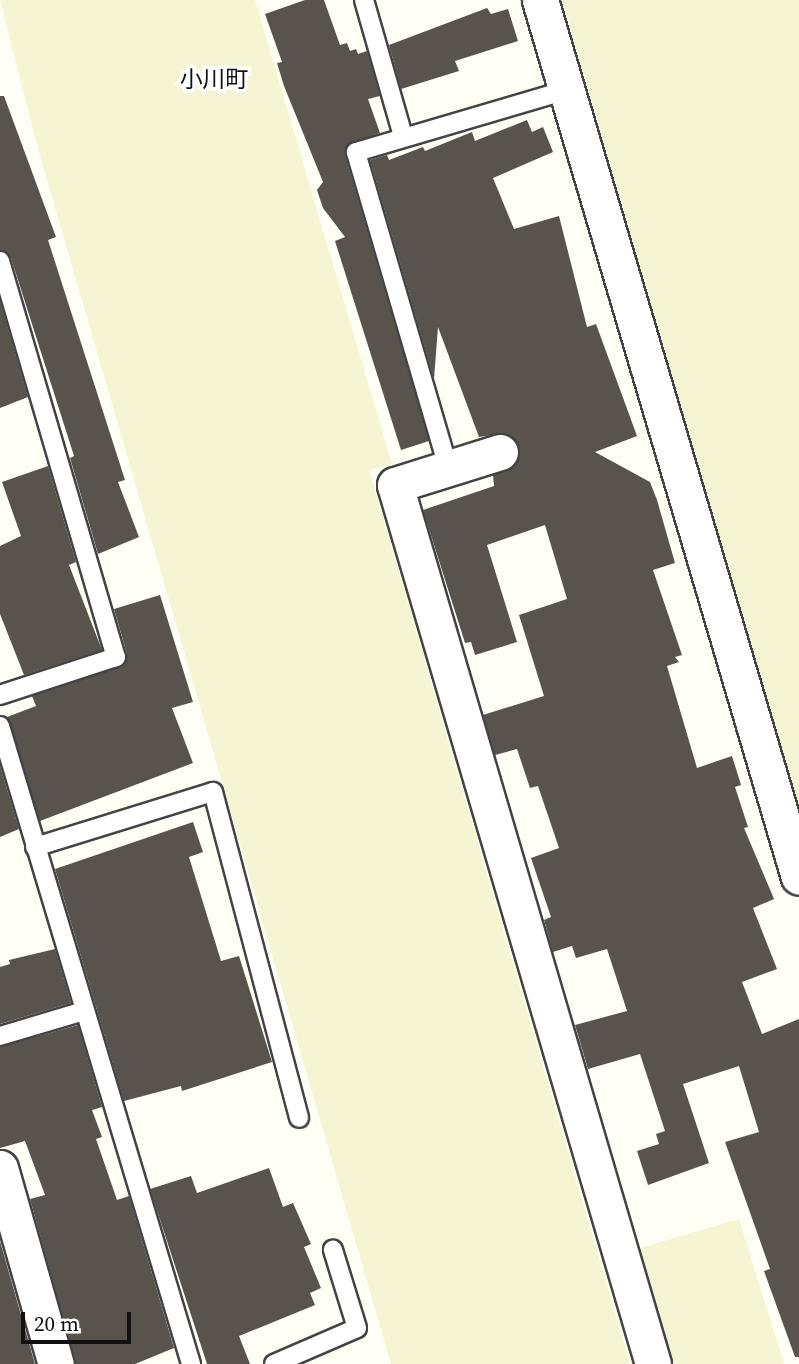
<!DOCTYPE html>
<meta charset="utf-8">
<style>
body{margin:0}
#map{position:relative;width:799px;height:1364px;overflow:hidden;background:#fffef4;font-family:"Source Serif 4","Noto Sans JP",serif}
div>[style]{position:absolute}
.farmland>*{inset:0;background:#f5f5d4}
.building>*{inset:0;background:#59534d}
.roads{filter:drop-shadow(2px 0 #444) drop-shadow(-2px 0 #444) drop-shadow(0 2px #444) drop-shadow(0 -2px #444)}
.lane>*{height:18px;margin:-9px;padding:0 9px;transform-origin:9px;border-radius:9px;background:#fff}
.street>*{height:35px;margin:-17.5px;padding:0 17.5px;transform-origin:17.5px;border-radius:17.5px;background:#fff}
span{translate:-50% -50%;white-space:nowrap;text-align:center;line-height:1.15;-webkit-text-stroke:7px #fff;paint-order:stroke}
.quarter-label{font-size:23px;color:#111}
.scale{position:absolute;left:21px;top:1312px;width:110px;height:32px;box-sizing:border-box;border:4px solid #111;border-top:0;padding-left:9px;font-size:21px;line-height:24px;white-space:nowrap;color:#111;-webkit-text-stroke:5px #fff;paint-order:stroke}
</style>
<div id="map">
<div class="farmland">
<i style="clip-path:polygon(0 0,255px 0,392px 464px,369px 470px,630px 1364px,391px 1364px,38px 149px)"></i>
<i style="clip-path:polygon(562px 0,799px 0,799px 805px,751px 647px)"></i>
<i style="clip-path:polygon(739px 1219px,784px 1364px,672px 1364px,637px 1249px)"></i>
</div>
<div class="building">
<i style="clip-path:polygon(305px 0,324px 0,340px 45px,347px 43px,350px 51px,356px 49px,358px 54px,367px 51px,380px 96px,368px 99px,380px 133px,348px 144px,345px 155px,429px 441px,401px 450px,335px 241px,345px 237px,323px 208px,317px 190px,323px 182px,284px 86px,277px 63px,282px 62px,265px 14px)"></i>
<i style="clip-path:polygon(487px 8px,491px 14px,508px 9px,518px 41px,455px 61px,459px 71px,401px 89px,389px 45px)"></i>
<i style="clip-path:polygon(0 96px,4px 96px,56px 237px,48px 240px,125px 480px,118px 482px,139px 537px,98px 554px,70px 458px,74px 456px,11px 258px,0 250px)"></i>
<i style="clip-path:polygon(527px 120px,532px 132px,543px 127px,553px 152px,493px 178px,514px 229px,559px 216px,587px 327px,596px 324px,637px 436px,595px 452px,650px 482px,657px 500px,675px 563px,653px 570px,682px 655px,675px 657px,679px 662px,667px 666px,697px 768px,732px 756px,741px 785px,735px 787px,748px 827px,744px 828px,774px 899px,753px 908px,777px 969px,742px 982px,762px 1034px,799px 1019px,799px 1357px,795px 1357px,764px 1271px,770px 1269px,725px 1142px,759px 1132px,739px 1066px,683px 1084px,709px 1163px,648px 1185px,637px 1151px,659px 1144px,656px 1134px,665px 1131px,640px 1054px,588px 1069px,575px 1025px,627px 1011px,607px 949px,576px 958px,572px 946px,553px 952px,544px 920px,551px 917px,531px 858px,559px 848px,538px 786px,530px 788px,517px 749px,495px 755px,483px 715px,544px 696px,519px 615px,567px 599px,545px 525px,487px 545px,517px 642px,475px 655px,471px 642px,465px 643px,423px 510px,494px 486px,493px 475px,514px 466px,519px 447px,505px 433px,479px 437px,438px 327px,434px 379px,370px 160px,387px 155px,389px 160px,423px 147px,425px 151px,472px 132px,475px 141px)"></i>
<i style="clip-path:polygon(0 301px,28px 397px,0 408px)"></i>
<i style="clip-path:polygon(48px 466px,76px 562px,69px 565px,102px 650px,24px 675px,0 614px,0 546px,21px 536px,2px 482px)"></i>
<i style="clip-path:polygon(160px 595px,193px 702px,172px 708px,193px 763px,40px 821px,7px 717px,36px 706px,32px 696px,124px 665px,127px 654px,114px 609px)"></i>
<i style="clip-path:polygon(0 766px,19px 829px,0 837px)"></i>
<i style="clip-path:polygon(193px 822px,203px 852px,189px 857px,221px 961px,239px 956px,272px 1062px,182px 1091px,181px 1086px,124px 1101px,55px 869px)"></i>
<i style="clip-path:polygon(55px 949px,71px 1003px,0 1024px,0 967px,10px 964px,9px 960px)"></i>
<i style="clip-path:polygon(78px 1025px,102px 1107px,92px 1110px,102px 1137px,96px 1139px,117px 1200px,129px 1196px,174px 1348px,135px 1364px,76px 1364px,30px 1199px,45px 1195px,25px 1141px,0 1148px,0 1047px)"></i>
<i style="clip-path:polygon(269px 1168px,283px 1207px,293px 1203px,311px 1244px,304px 1247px,321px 1288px,310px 1293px,315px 1305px,239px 1336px,250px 1364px,207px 1364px,150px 1189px,191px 1176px,197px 1193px)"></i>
<i style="clip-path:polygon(0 1241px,35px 1364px,0 1364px)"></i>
</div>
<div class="roads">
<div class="lane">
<i style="left:364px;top:0;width:141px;rotate:74deg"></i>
<i style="left:0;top:261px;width:413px;rotate:73.7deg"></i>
<i style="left:116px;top:657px;width:122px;rotate:161.9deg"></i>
<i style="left:448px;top:467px;width:328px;rotate:-106.3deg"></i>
<i style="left:356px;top:152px;width:220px;rotate:-16.4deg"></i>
<i style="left:0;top:726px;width:666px;rotate:73.33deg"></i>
<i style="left:35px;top:847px;width:186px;rotate:-17.2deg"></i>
<i style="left:213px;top:792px;width:337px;rotate:75.2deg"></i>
<i style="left:0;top:1036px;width:88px;rotate:-16.6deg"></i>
<i style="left:274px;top:1364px;width:90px;rotate:-23.4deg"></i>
<i style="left:357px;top:1328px;width:82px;rotate:-107.1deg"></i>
</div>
<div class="street">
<i style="left:540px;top:0;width:914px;rotate:73.55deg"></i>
<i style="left:500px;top:452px;width:110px;rotate:162.6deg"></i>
<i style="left:395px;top:485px;width:916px;rotate:73.64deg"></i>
<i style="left:0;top:1168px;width:204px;rotate:74.1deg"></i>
</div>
</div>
<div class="quarter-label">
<span style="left:214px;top:79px">小川町</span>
</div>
<div class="scale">20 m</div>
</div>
